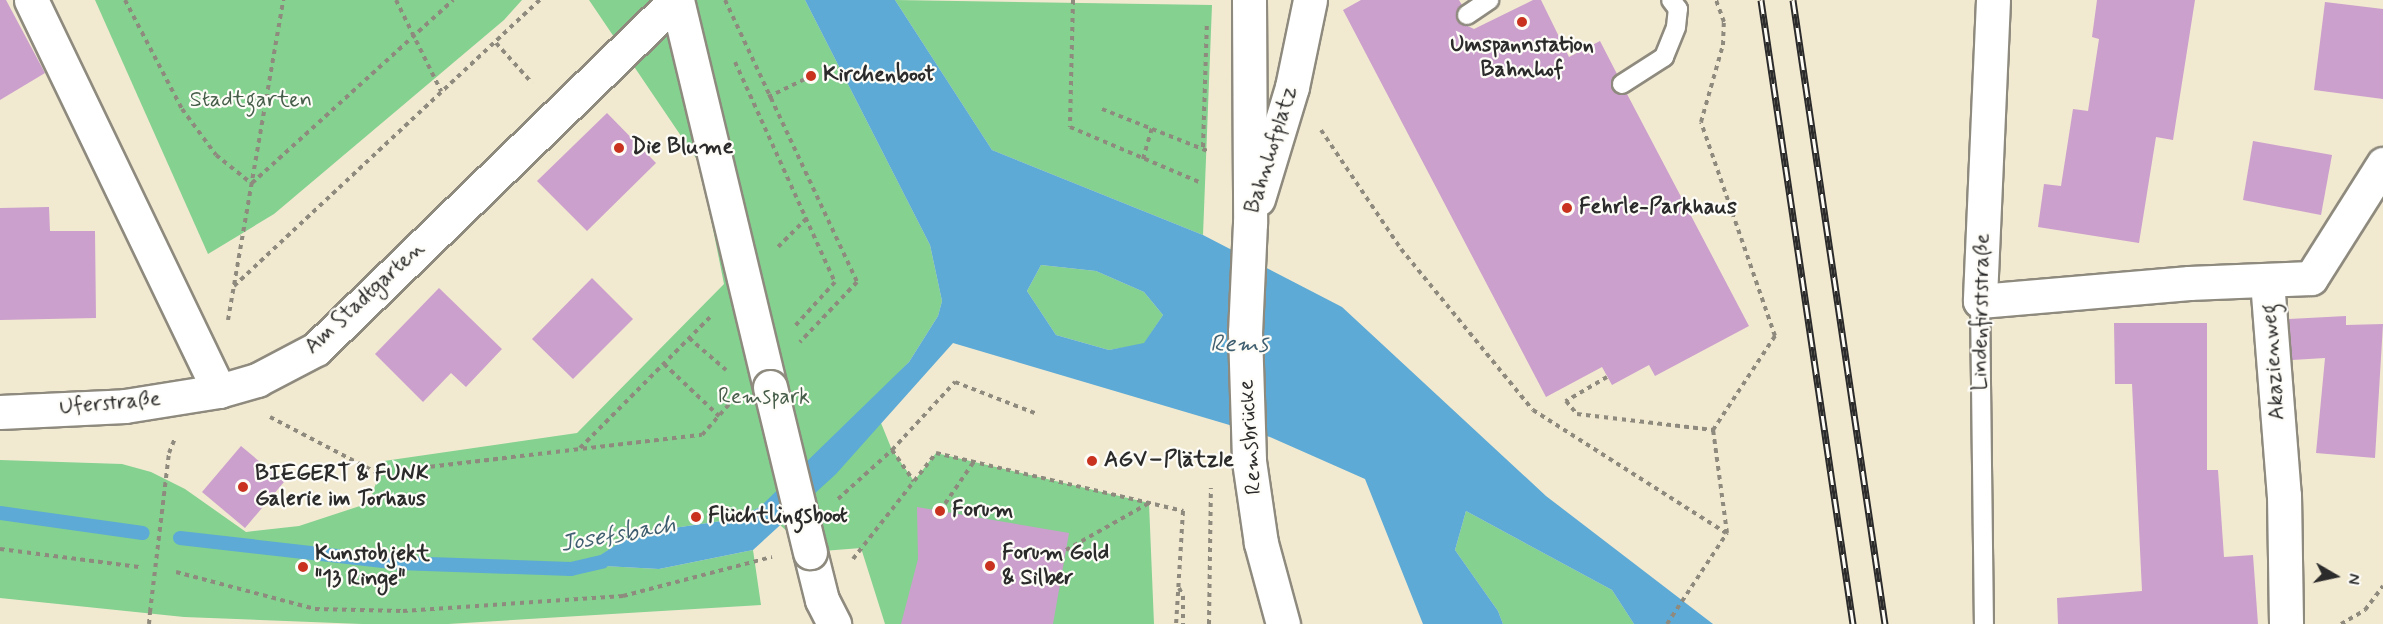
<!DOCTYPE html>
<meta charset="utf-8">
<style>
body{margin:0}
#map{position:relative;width:2383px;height:624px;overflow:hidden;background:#f2e9d1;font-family:Mynerve,sans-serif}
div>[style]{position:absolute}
.green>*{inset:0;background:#84d190}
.water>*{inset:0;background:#5caad5}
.stream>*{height:14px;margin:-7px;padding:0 7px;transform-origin:7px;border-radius:7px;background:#5caad5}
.building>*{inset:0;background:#cba0cc}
.path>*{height:4px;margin-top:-2px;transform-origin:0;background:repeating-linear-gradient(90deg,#8e8a7e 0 4.5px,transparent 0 9px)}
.roads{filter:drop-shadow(2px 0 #8e8a7e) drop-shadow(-2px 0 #8e8a7e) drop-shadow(0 2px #8e8a7e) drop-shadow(0 -2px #8e8a7e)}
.service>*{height:18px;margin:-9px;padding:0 9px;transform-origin:9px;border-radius:9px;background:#fff}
.minor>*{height:33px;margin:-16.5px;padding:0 16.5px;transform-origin:16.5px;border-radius:16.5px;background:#fff}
.secondary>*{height:33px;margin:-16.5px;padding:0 16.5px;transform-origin:16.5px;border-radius:16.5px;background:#fff}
.rail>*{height:7px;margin-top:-3.5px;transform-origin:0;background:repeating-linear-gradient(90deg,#fdfcf7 0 14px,#2b2b2b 0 28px);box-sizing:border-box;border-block:2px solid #2b2b2b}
.path-bridge>*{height:4px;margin-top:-2px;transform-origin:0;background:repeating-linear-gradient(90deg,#8e8a7e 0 4.5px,transparent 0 9px)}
.bridges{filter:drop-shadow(2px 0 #8e8a7e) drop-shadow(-2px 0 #8e8a7e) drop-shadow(0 2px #8e8a7e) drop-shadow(0 -2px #8e8a7e)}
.minor-bridge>*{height:33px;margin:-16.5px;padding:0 16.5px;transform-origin:16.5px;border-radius:16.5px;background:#fff}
.dots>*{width:16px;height:16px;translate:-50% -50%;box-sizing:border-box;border:3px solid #fdfcf7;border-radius:50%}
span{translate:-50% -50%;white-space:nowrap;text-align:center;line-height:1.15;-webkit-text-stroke:4.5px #fdfcf7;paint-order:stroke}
.poi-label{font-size:22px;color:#2b2b2b;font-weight:700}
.left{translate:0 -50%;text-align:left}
.park-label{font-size:22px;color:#465d49}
.street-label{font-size:22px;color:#2b2b2b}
.water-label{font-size:24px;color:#3f5e6f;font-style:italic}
.north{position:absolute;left:2305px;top:546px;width:60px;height:60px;-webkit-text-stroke:4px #fdfcf7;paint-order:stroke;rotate:99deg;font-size:16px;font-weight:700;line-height:24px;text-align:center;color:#2b2b2b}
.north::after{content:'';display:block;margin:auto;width:21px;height:27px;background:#2b2b2b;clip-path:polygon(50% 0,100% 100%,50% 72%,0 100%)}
</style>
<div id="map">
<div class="green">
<i style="clip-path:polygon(95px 0,522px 0,504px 20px,274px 214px,208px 254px)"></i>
<i style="clip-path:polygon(589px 0,805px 0,930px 245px,942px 301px,938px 316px,909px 362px,872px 401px,892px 450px,914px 481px,936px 453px,1149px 503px,1154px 624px,885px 624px,861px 548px,810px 552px,760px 507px,735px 519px,633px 534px,586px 565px,659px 569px,753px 550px,761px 605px,448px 624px,362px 624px,184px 617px,0 598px,0 460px,122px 464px,151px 472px,185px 489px,246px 532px,299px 526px,369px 503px,384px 461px,577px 433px,724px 284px,700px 164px)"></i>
<i style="clip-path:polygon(895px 0,1212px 5px,1203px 235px,992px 150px)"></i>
<i style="clip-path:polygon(1041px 265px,1096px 271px,1144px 292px,1163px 315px,1144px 344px,1109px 350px,1056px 335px,1027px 291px)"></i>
<i style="clip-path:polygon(1466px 511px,1612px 590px,1634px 624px,1503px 624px,1498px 611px,1455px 550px)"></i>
</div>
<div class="water">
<i style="clip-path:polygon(evenodd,805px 0,895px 0,992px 150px,1203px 235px,1342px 307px,1546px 496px,1713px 624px,1634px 624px,1612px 590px,1466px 511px,1455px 550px,1498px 611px,1503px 624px,1423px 624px,1365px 479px,1270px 437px,953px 343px,836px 474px,753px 550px,659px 569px,585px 565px,633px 534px,735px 519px,760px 507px,909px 362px,938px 316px,942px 301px,930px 245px,805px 0,1041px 265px,1096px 271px,1144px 292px,1163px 315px,1144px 343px,1109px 350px,1056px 335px,1027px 291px,1041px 265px)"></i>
</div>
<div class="stream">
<i style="left:0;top:513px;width:144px;rotate:8deg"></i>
<i style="left:180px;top:538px;width:220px;rotate:6.5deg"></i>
<i style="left:399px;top:563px;width:172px;rotate:2deg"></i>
<i style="left:571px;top:569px;width:32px;rotate:-13deg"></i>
</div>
<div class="building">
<i style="clip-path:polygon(0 0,6px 0,45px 73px,0 100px)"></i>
<i style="clip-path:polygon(1361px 0,1459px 0,1462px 5px,1457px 11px,1457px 21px,1474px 29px,1533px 0,1541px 0,1569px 57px,1600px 41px,1617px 74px,1612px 79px,1612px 90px,1617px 94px,1627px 94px,1749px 326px,1655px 376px,1649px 365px,1612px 385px,1602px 367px,1546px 397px,1343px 10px)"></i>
<i style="clip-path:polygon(2097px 0,2195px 0,2173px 140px,2156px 137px,2139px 243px,2038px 227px,2044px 184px,2061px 186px,2073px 109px,2088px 111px,2099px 39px,2092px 37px)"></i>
<i style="clip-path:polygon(2325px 2px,2383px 9px,2383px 99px,2314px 90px)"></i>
<i style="clip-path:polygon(607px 113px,656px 163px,587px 231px,537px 181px)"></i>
<i style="clip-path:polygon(2253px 141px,2332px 155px,2321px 215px,2243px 200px)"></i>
<i style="clip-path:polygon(49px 207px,50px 231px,95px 231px,96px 318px,0 320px,0 208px)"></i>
<i style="clip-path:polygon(592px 278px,633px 319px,573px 379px,532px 339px)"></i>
<i style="clip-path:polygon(439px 288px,502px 349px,466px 387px,451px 373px,423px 402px,375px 354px)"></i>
<i style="clip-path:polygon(2346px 316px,2346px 325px,2383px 324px,2375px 458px,2316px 453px,2325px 358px,2292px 360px,2289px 319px)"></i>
<i style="clip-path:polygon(2114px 323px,2207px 323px,2207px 470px,2218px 470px,2224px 557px,2253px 555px,2258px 624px,2058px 624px,2057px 598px,2142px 591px,2132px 384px,2115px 384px)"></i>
<i style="clip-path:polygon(241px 446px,284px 482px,245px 528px,202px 492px)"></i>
<i style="clip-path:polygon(917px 507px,1069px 533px,1053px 624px,901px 624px,918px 559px)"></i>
</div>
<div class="path">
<i style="left:125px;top:0;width:123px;rotate:62.4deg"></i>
<i style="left:182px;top:109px;width:57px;rotate:53.5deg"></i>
<i style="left:216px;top:155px;width:45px;rotate:38.7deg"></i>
<i style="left:396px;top:0;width:102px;rotate:63.7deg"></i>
<i style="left:725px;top:0;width:311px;rotate:64.9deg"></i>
<i style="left:857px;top:282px;width:83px;rotate:133.5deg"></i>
<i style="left:1073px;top:0;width:127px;rotate:91.4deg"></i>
<i style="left:1070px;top:127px;width:142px;rotate:23.1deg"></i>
<i style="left:496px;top:43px;width:54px;rotate:48deg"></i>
<i style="left:735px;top:62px;width:242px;rotate:65.6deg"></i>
<i style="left:835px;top:282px;width:59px;rotate:132.3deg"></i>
<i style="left:768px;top:97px;width:48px;rotate:-26deg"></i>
<i style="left:1102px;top:109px;width:116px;rotate:21.7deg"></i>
<i style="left:1321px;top:130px;width:143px;rotate:56.1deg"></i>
<i style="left:1401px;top:249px;width:208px;rotate:50.7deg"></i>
<i style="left:1533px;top:410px;width:229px;rotate:32.5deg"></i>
<i style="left:1203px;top:147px;width:125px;rotate:-88.2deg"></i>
<i style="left:1143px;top:159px;width:32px;rotate:-74deg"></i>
<i style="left:252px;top:183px;width:272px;rotate:-42.3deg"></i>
<i style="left:778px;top:247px;width:41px;rotate:-45deg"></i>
<i style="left:234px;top:286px;width:419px;rotate:-43.1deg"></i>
<i style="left:228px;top:320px;width:325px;rotate:-80.2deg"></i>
<i style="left:689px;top:338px;width:49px;rotate:40.9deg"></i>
<i style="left:664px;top:364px;width:76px;rotate:43.4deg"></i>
<i style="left:1607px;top:377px;width:48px;rotate:149.7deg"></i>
<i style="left:1566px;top:401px;width:17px;rotate:50deg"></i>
<i style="left:1577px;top:414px;width:137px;rotate:6.7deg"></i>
<i style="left:270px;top:417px;width:121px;rotate:27.6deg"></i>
<i style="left:377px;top:473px;width:327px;rotate:-6.7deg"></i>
<i style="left:702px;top:435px;width:45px;rotate:-48.6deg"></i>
<i style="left:580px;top:448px;width:187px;rotate:-45.2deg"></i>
<i style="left:892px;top:450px;width:38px;rotate:55deg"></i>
<i style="left:169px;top:453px;width:16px;rotate:-68deg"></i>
<i style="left:838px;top:499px;width:73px;rotate:-42.2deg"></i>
<i style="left:892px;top:450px;width:93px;rotate:-47.2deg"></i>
<i style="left:955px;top:382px;width:88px;rotate:21.3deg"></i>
<i style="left:940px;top:511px;width:58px;rotate:-55.5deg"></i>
<i style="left:0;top:549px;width:140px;rotate:7.4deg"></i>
<i style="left:1066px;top:550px;width:95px;rotate:-29.5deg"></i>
<i style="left:853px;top:559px;width:135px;rotate:-51.9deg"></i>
<i style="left:936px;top:453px;width:254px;rotate:13.2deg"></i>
<i style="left:1183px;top:511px;width:113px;rotate:93.5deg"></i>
<i style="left:176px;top:572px;width:144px;rotate:14.9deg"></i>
<i style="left:315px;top:609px;width:88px;rotate:1.3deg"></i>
<i style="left:403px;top:611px;width:221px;rotate:-3.9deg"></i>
<i style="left:623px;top:596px;width:154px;rotate:-14.7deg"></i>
<i style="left:1179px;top:588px;width:9px;rotate:63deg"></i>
<i style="left:1183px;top:596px;width:28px;rotate:90deg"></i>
<i style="left:149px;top:624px;width:12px;rotate:-85deg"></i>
<i style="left:1209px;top:624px;width:136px;rotate:-89.2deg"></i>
<i style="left:1667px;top:624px;width:109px;rotate:-56.6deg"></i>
<i style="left:1727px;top:533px;width:104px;rotate:-97.7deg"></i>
<i style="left:1713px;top:430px;width:113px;rotate:-56.6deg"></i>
<i style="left:1775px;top:336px;width:226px;rotate:-109.1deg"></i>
<i style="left:1701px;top:122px;width:80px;rotate:-74.1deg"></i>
<i style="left:1723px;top:45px;width:23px;rotate:-88deg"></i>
<i style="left:1724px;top:22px;width:23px;rotate:-110deg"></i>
<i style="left:2341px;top:624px;width:28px;rotate:-30deg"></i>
<i style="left:2365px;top:610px;width:30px;rotate:-53deg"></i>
</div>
<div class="roads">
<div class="service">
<i style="left:1467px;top:15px;width:27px;rotate:-34deg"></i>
<i style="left:1622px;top:84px;width:50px;rotate:-32.7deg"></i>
<i style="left:1664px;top:57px;width:32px;rotate:-68deg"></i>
<i style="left:1676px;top:27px;width:18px;rotate:-84deg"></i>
<i style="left:1678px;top:9px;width:11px;rotate:-128deg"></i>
<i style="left:1980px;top:301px;width:323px;rotate:89.3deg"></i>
</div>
<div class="minor">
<i style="left:31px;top:0;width:434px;rotate:64.3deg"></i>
<i style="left:677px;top:0;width:398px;rotate:76.5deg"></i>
<i style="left:1993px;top:0;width:301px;rotate:92.5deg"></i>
<i style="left:1980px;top:301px;width:210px;rotate:-4.9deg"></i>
<i style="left:2189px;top:283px;width:122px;rotate:-2.3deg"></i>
<i style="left:2311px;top:278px;width:135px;rotate:-57.7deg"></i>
<i style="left:2267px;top:281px;width:215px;rotate:85.5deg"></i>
<i style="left:2284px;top:495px;width:129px;rotate:89.1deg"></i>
<i style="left:0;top:412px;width:125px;rotate:-2.7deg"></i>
<i style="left:125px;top:406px;width:95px;rotate:-9.1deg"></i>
<i style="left:219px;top:391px;width:40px;rotate:-16deg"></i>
<i style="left:257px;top:380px;width:67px;rotate:-27.7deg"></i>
<i style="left:316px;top:349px;width:501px;rotate:-44.11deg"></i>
<i style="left:810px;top:552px;width:49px;rotate:76deg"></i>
<i style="left:822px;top:600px;width:27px;rotate:63deg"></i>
</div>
<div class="secondary">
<i style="left:1249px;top:0;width:223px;rotate:89.7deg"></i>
<i style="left:1250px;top:223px;width:109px;rotate:92.6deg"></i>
<i style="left:1245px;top:332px;width:129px;rotate:88.2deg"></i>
<i style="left:1249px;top:461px;width:83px;rotate:81.7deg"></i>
<i style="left:1261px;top:543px;width:84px;rotate:74.8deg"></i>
<i style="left:1258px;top:199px;width:117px;rotate:-73.1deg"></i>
<i style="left:1292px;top:87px;width:89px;rotate:-78.3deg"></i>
</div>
</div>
<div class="rail">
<i style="left:1761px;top:0;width:631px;rotate:81.61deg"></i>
<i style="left:1793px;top:0;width:631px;rotate:81.61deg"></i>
</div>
<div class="path-bridge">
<i style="left:150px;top:612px;width:160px;rotate:-83.2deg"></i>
</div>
<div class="bridges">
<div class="minor-bridge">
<i style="left:770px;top:387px;width:170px;rotate:76.4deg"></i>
</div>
</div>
<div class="dots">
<i style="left:1522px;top:22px;background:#c8321e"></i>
<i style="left:811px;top:76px;background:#c8321e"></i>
<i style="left:619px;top:148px;background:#c8321e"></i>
<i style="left:1567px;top:208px;background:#c8321e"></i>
<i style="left:1092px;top:461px;background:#c8321e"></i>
<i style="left:243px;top:487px;background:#c8321e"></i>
<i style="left:940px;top:511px;background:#c8321e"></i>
<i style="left:696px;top:517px;background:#c8321e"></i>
<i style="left:990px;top:566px;background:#c8321e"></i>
<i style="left:303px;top:567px;background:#c8321e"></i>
</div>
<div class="poi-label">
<span style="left:1522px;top:58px">Umspannstation<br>Bahnhof</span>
<span class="left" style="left:823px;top:76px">Kirchenboot</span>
<span class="left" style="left:631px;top:148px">Die Blume</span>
<span class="left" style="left:1579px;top:208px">Fehrle-Parkhaus</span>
<span class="left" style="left:1104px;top:461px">AGV–Plätzle</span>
<span class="left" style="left:255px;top:487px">BIEGERT &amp; FUNK<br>Galerie im Torhaus</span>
<span class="left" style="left:952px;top:511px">Forum</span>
<span class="left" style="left:708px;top:517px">Flüchtlingsboot</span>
<span class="left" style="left:1002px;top:566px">Forum Gold<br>&amp; Silber</span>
<span class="left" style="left:315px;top:567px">Kunstobjekt<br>"13 Ringe"</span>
</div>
<div class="park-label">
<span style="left:251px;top:101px">Stadtgarten</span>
<span style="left:764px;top:398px">Remspark</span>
</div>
<div class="street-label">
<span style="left:1272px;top:150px;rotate:-73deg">Bahnhofplatz</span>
<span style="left:365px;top:298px;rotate:-43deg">Am Stadtgarten</span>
<span style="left:1982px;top:312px;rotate:-89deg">Lindenfirststraße</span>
<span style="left:2274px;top:362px;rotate:-94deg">Akazienweg</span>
<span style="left:110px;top:404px;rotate:-5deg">Uferstraße</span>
<span style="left:1251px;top:437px;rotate:-94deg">Remsbrücke</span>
</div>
<div class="water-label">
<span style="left:1239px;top:345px">Rems</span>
<span style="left:618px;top:535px;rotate:-10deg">Josefsbach</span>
</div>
<div class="north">N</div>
</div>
